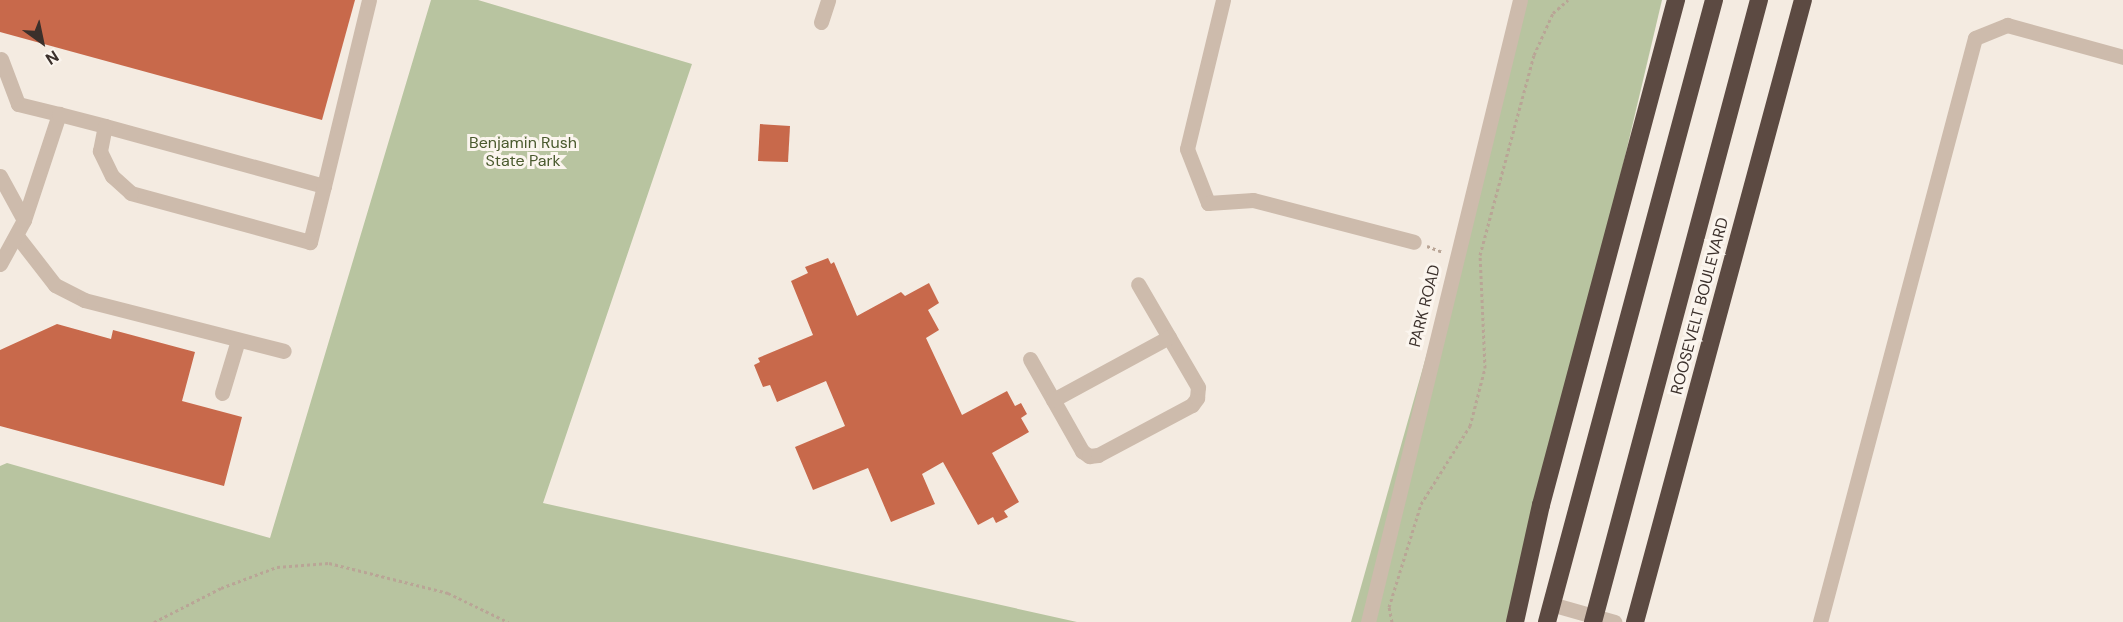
<!DOCTYPE html>
<style>
body{margin:0}
#map{position:relative;width:2123px;height:622px;overflow:hidden;background:#f4ebe1;font-family:"DM Sans",sans-serif}
div>[style]{position:absolute}
.green>*{inset:0;background:#b8c4a0}
.building>*{inset:0;background:#c8694b}
.path>*{height:3px;margin-top:-1.5px;transform-origin:0;background:repeating-linear-gradient(90deg,#b9a596 0 3px,transparent 0 6px)}
.minor>*{height:15px;margin:-7.5px;padding:0 7.5px;transform-origin:7.5px;border-radius:7.5px;background:#cdbbac}
.highway>*{height:18px;margin:-9px;padding:0 9px;transform-origin:9px;border-radius:9px;background:#5c4a42}
span{translate:-50% -50%;white-space:nowrap;text-align:center;line-height:1.15;-webkit-text-stroke:6px #fbf5ee;paint-order:stroke}
.park-label{font-size:16px;color:#4a5a2e}
.street-label{font-size:16px;color:#3b302b}
.north{position:absolute;left:12px;top:12px;width:60px;height:60px;-webkit-text-stroke:4px #fbf5ee;paint-order:stroke;rotate:147deg;font-size:16px;font-weight:700;line-height:24px;text-align:center;color:#3b302b}
.north::after{content:'';display:block;margin:auto;width:21px;height:27px;background:#3b302b;clip-path:polygon(50% 0,100% 100%,50% 72%,0 100%)}
</style>
<div id="map">
<div class="green">
<i style="clip-path:polygon(431px 0,478px 0,692px 64px,543px 503px,1077px 622px,0 622px,0 466px,7px 463px,270px 538px)"></i>
<i style="clip-path:polygon(1527px 0,1662px 0,1515px 622px,1351px 622px)"></i>
</div>
<div class="building">
<i style="clip-path:polygon(0 0,355px 0,322px 120px,0 32px)"></i>
<i style="clip-path:polygon(760px 124px,790px 126px,788px 162px,758px 161px)"></i>
<i style="clip-path:polygon(828px 258px,831px 264px,834px 262px,857px 316px,901px 292px,905px 296px,929px 283px,939px 303px,928px 310px,939px 330px,926px 338px,962px 415px,1007px 391px,1015px 406px,1021px 403px,1027px 414px,1021px 418px,1029px 432px,992px 453px,1019px 502px,1004px 511px,1008px 517px,996px 523px,993px 517px,978px 525px,943px 462px,922px 474px,935px 504px,891px 522px,868px 468px,813px 490px,795px 447px,845px 426px,826px 381px,777px 402px,770px 385px,763px 387px,754px 365px,760px 362px,758px 358px,813px 335px,791px 281px,808px 273px,805px 267px)"></i>
<i style="clip-path:polygon(57px 324px,111px 339px,113px 330px,195px 352px,182px 401px,242px 417px,224px 486px,0 426px,0 350px)"></i>
</div>
<div class="path">
<i style="left:1427px;top:246px;width:17px;rotate:21deg"></i>
<i style="left:154px;top:622px;width:75px;rotate:-26.9deg"></i>
<i style="left:221px;top:588px;width:60px;rotate:-20.6deg"></i>
<i style="left:277px;top:567px;width:52px;rotate:-4.4deg"></i>
<i style="left:329px;top:563px;width:123px;rotate:14.1deg"></i>
<i style="left:448px;top:593px;width:67px;rotate:25.8deg"></i>
<i style="left:1392px;top:622px;width:15px;rotate:-101deg"></i>
<i style="left:1389px;top:607px;width:108px;rotate:-72.7deg"></i>
<i style="left:1421px;top:504px;width:92px;rotate:-57.9deg"></i>
<i style="left:1470px;top:426px;width:60px;rotate:-75.5deg"></i>
<i style="left:1485px;top:368px;width:113px;rotate:-92.5deg"></i>
<i style="left:1480px;top:255px;width:207px;rotate:-74.9deg"></i>
<i style="left:1534px;top:55px;width:46px;rotate:-65.7deg"></i>
<i style="left:1553px;top:13px;width:20px;rotate:-41deg"></i>
</div>
<div class="minor">
<i style="left:1223px;top:0;width:153px;rotate:103.6deg"></i>
<i style="left:1187px;top:149px;width:58px;rotate:68.7deg"></i>
<i style="left:1208px;top:203px;width:45px;rotate:-3.8deg"></i>
<i style="left:1253px;top:200px;width:166px;rotate:14.6deg"></i>
<i style="left:821px;top:22px;width:23px;rotate:-72deg"></i>
<i style="left:1px;top:59px;width:48px;rotate:69.3deg"></i>
<i style="left:18px;top:104px;width:42px;rotate:13.7deg"></i>
<i style="left:0;top:176px;width:50px;rotate:61.4deg"></i>
<i style="left:324px;top:186px;width:191px;rotate:-76.4deg"></i>
<i style="left:17px;top:236px;width:62px;rotate:52.2deg"></i>
<i style="left:55px;top:285px;width:33px;rotate:27deg"></i>
<i style="left:84px;top:300px;width:206px;rotate:14.3deg"></i>
<i style="left:0;top:264px;width:50px;rotate:-61.4deg"></i>
<i style="left:24px;top:220px;width:112px;rotate:-71.7deg"></i>
<i style="left:59px;top:114px;width:48px;rotate:14.6deg"></i>
<i style="left:105px;top:126px;width:227px;rotate:15.3deg"></i>
<i style="left:324px;top:186px;width:58px;rotate:104deg"></i>
<i style="left:310px;top:242px;width:186px;rotate:-164.7deg"></i>
<i style="left:131px;top:193px;width:25px;rotate:-138deg"></i>
<i style="left:112px;top:176px;width:28px;rotate:-116deg"></i>
<i style="left:100px;top:151px;width:25px;rotate:-79deg"></i>
<i style="left:1030px;top:359px;width:106px;rotate:60.5deg"></i>
<i style="left:1082px;top:451px;width:9px;rotate:36deg"></i>
<i style="left:1089px;top:456px;width:9px;rotate:-6deg"></i>
<i style="left:1098px;top:455px;width:106px;rotate:-28deg"></i>
<i style="left:1192px;top:405px;width:9px;rotate:-54deg"></i>
<i style="left:1197px;top:398px;width:11px;rotate:-85deg"></i>
<i style="left:1198px;top:387px;width:119px;rotate:-120.2deg"></i>
<i style="left:222px;top:393px;width:55px;rotate:-73.2deg"></i>
<i style="left:1053px;top:400px;width:132px;rotate:-28.5deg"></i>
<i style="left:1551px;top:604px;width:66px;rotate:15.9deg"></i>
<i style="left:1368px;top:622px;width:640px;rotate:-76.27deg"></i>
<i style="left:1820px;top:622px;width:604px;rotate:-75.14deg"></i>
<i style="left:1975px;top:38px;width:35px;rotate:-22deg"></i>
<i style="left:2007px;top:25px;width:120px;rotate:15.4deg"></i>
</div>
<div class="highway">
<i style="left:1515px;top:622px;width:120px;rotate:-77.5deg"></i>
<i style="left:1541px;top:505px;width:523px;rotate:-75.03deg"></i>
<i style="left:1547px;top:622px;width:644px;rotate:-74.97deg"></i>
<i style="left:1593px;top:622px;width:644px;rotate:-75.06deg"></i>
<i style="left:1635px;top:622px;width:644px;rotate:-74.89deg"></i>
</div>
<div class="park-label">
<span style="left:523px;top:152px">Benjamin Rush<br>State Park</span>
</div>
<div class="street-label">
<span style="left:1425px;top:306px;rotate:-76deg">PARK ROAD</span>
<span style="left:1700px;top:306px;rotate:-75deg">ROOSEVELT BOULEVARD</span>
</div>
<div class="north">N</div>
</div>
